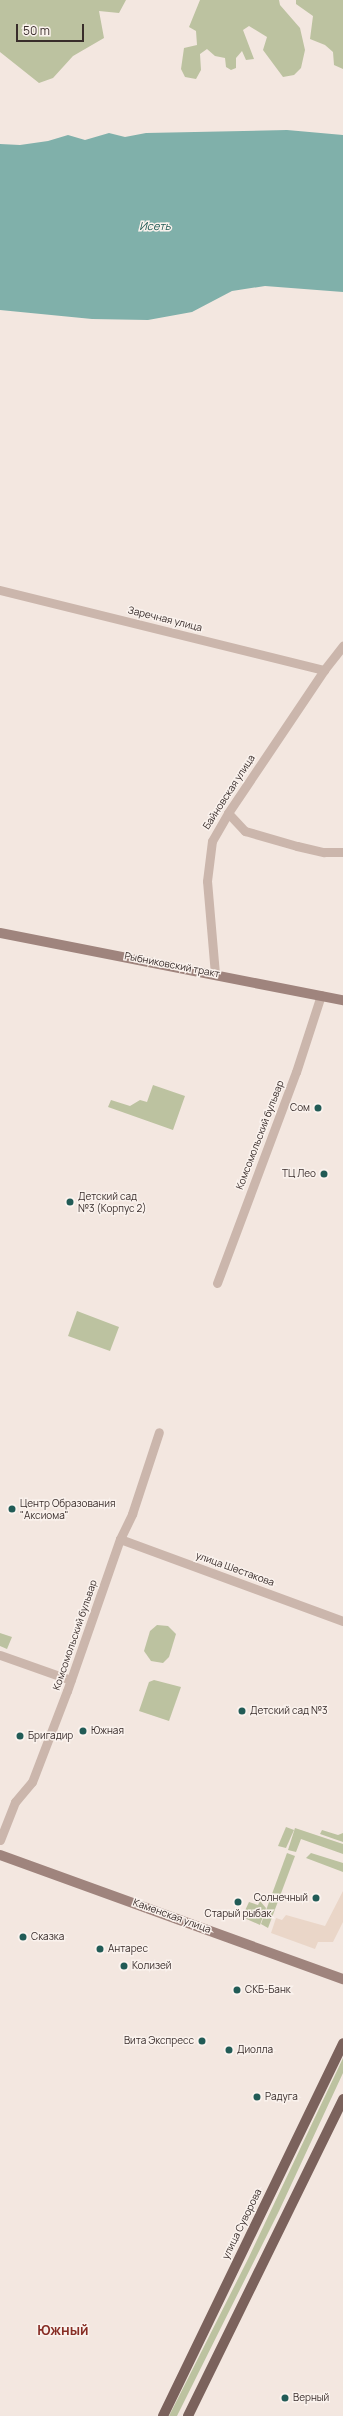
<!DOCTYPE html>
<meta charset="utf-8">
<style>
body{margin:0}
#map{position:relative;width:343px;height:2416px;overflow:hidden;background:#f3e7e0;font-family:Manrope,sans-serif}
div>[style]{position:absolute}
.green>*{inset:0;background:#bcc2a0}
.plaza>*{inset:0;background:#ead6c8}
.water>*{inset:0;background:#80b0aa}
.street>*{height:9px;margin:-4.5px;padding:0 4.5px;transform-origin:4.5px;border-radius:4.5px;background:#cbb6ac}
.secondary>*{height:10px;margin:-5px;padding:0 5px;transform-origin:5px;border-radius:5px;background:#9f847d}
.primary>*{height:10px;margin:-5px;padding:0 5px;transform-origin:5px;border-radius:5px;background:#7b625c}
.dots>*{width:11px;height:11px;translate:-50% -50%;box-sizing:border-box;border:2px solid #faf2ed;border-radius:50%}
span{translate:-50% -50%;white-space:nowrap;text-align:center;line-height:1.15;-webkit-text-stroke:3px #faf2ed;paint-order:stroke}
.street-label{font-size:10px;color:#392d2b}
.poi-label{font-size:10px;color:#392d2b}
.right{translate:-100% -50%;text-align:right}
.left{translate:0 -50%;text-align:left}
.water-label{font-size:11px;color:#215b56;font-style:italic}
.district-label{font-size:14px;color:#872e25;font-weight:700}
.scale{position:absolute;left:16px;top:24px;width:68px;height:18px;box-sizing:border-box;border:2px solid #392d2b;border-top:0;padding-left:5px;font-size:12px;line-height:14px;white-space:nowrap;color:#392d2b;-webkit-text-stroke:3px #faf2ed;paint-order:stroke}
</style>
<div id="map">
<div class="green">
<i style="clip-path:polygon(0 0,126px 0,119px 13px,99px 11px,104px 38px,73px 56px,53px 78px,39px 83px,0 52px)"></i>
<i style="clip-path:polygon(200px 0,279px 0,280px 5px,300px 28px,305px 50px,301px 68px,294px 75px,283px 77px,263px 50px,267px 37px,249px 26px,243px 30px,254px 59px,246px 60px,242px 51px,236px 58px,236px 68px,231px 70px,226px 67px,225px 58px,215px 56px,207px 49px,200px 54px,201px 70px,196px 79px,185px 77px,181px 69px,184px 48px,197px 45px,196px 31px,189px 27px)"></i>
<i style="clip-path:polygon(296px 0,343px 0,343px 69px,334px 65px,333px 52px,325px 45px,310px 39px,313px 16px,296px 4px)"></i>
<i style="clip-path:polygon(153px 1085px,185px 1096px,173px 1130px,108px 1107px,111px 1100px,130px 1106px,140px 1100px,147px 1102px)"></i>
<i style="clip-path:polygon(77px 1311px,119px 1327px,110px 1351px,68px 1336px)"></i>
<i style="clip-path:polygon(157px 1625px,168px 1626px,176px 1634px,169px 1657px,163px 1663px,151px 1661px,144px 1651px,150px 1631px)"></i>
<i style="clip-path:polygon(0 1633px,12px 1637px,7px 1649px,0 1646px)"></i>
<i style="clip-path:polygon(154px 1680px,181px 1687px,169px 1721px,139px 1711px,149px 1682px)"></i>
<i style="clip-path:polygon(286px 1827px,294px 1830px,286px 1848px,278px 1846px)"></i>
<i style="clip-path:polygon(295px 1828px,343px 1844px,343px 1854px,301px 1839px,296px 1852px,288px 1850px)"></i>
<i style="clip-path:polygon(322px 1830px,338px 1835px,343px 1833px,343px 1842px,320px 1834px)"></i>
<i style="clip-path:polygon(287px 1853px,295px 1856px,268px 1928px,261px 1924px)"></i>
<i style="clip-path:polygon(311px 1853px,343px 1863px,343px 1872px,306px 1858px)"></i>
<i style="clip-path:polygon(260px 1901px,266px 1908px,260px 1925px,242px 1917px,249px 1902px,258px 1905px)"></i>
<i style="clip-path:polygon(343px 2058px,343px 2073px,279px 2211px,177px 2416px,169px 2416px,248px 2259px)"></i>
</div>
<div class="plaza">
<i style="clip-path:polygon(343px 1891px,343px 1922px,333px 1942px,318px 1942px,315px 1949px,271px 1933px,276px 1918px,282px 1920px,286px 1915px,325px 1926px)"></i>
</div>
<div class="water">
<i style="clip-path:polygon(287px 130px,343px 135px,343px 292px,265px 286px,232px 291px,192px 312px,148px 320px,92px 319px,0 310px,0 144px,20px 145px,48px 141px,68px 135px,85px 140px,109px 133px,125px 137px,146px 133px)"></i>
</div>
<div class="street">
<i style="left:0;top:590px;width:334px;rotate:13.9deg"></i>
<i style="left:228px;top:813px;width:25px;rotate:47deg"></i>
<i style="left:245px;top:831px;width:54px;rotate:16.1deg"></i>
<i style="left:297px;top:846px;width:28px;rotate:13deg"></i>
<i style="left:324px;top:852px;width:19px"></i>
<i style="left:215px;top:974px;width:93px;rotate:-94.9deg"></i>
<i style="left:207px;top:881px;width:40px;rotate:-82.9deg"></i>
<i style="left:212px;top:841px;width:32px;rotate:-60deg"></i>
<i style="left:228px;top:813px;width:172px;rotate:-56.1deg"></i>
<i style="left:324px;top:670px;width:31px;rotate:-52deg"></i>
<i style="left:217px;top:1283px;width:225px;rotate:-69.5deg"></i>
<i style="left:296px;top:1072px;width:81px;rotate:-72deg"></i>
<i style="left:120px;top:1539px;width:238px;rotate:20.2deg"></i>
<i style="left:0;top:1655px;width:75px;rotate:19.4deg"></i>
<i style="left:0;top:1840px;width:41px;rotate:-68.5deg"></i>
<i style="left:15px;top:1802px;width:26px;rotate:-50deg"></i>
<i style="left:32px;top:1782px;width:97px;rotate:-69deg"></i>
<i style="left:67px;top:1691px;width:161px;rotate:-70.8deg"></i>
<i style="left:120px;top:1539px;width:28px;rotate:-64deg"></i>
<i style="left:132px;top:1514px;width:86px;rotate:-71.8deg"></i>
</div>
<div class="secondary">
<i style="left:0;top:933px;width:349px;rotate:11.1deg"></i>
<i style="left:0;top:1855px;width:365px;rotate:19.9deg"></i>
</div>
<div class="primary">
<i style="left:163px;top:2416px;width:414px;rotate:-64.2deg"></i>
<i style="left:188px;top:2416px;width:353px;rotate:-63.9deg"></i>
</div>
<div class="dots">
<i style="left:318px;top:1108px;background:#215b56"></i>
<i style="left:324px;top:1174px;background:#215b56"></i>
<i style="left:70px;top:1202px;background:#215b56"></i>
<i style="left:12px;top:1509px;background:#215b56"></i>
<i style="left:242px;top:1711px;background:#215b56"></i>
<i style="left:83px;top:1731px;background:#215b56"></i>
<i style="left:20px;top:1736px;background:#215b56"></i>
<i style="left:316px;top:1898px;background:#215b56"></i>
<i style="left:238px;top:1902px;background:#215b56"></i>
<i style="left:23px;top:1937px;background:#215b56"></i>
<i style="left:100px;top:1949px;background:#215b56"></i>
<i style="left:124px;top:1966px;background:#215b56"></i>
<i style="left:237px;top:1990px;background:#215b56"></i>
<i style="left:202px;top:2041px;background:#215b56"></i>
<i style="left:229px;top:2050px;background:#215b56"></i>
<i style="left:257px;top:2097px;background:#215b56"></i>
<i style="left:285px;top:2398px;background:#215b56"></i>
</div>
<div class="street-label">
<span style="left:165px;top:619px;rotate:14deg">Заречная улица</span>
<span style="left:229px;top:792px;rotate:-57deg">Байновская улица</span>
<span style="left:172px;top:965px;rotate:11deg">Рыбниковский тракт</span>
<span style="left:260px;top:1135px;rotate:-69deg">Комсомольский бульвар</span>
<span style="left:235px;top:1569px;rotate:20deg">улица Шестакова</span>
<span style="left:75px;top:1635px;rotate:-71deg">Комсомольский бульвар</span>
<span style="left:172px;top:1916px;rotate:20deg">Каменская улица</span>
<span style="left:242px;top:2224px;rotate:-64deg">улица Суворова</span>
</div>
<div class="poi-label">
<span class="right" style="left:310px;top:1108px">Сом</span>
<span class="right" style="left:316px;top:1174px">ТЦ Лео</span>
<span class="left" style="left:78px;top:1202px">Детский сад<br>№3 (Корпус 2)</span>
<span class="left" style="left:20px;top:1509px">Центр Образования<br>"Аксиома"</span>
<span class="left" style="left:250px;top:1711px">Детский сад №3</span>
<span class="left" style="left:91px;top:1731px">Южная</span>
<span class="left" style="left:28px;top:1736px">Бригадир</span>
<span class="right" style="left:308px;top:1898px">Солнечный</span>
<span style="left:238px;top:1914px">Старый рыбак</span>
<span class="left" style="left:31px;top:1937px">Сказка</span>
<span class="left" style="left:108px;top:1949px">Антарес</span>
<span class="left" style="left:132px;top:1966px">Колизей</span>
<span class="left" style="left:245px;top:1990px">СКБ-Банк</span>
<span class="right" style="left:194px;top:2041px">Вита Экспресс</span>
<span class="left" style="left:237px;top:2050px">Диолла</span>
<span class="left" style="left:265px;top:2097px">Радуга</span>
<span class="left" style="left:293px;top:2398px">Верный</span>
</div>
<div class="water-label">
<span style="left:155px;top:226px">Исеть</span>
</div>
<div class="district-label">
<span style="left:63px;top:2330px">Южный</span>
</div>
<div class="scale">50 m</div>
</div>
